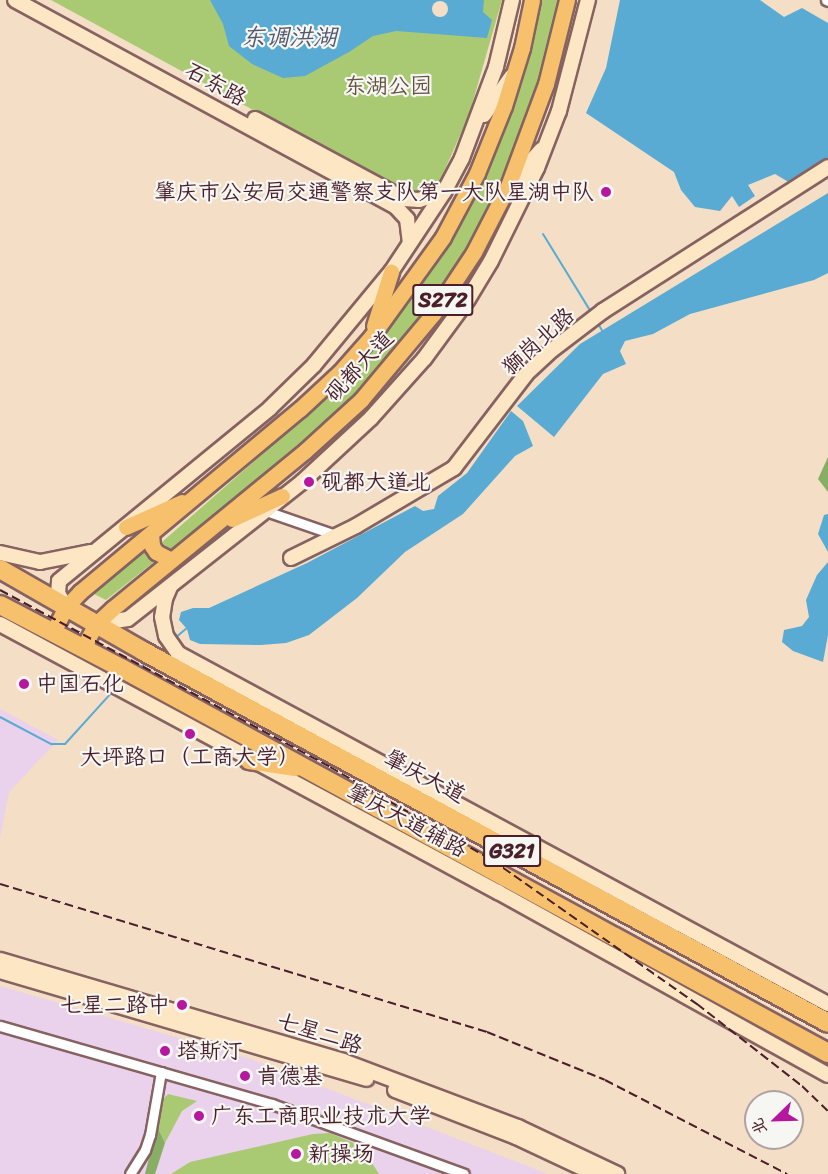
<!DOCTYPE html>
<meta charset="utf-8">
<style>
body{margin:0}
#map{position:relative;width:828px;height:1174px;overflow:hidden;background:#f4dec5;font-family:Sriracha,"LXGW WenKai TC",sans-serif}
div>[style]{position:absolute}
.built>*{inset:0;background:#ead1ec}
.green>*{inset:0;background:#a9ca73}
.forest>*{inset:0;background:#86ae65}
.water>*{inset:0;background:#5aabd4}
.pier>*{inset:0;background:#f4dec5}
.round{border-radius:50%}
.stream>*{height:2px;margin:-1px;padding:0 1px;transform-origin:1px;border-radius:1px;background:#5aabd4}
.roads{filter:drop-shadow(2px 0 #866261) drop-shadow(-2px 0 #866261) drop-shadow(0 2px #866261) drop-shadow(0 -2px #866261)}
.street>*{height:9px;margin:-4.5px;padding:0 4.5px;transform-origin:4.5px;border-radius:4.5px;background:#fff}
.secondary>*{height:14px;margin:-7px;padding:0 7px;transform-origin:7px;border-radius:7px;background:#fce6c4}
.primary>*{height:15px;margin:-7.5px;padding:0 7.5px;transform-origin:7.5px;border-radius:7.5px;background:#f7c06c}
.highway>*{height:18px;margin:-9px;padding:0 9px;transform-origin:9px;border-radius:9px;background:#f7c06c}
.rail>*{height:2px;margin-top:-1px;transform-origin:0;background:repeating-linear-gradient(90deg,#4a1f2b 0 9px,transparent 0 13.5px)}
.dots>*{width:16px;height:16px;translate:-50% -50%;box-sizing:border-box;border:3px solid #f6f6f2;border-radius:50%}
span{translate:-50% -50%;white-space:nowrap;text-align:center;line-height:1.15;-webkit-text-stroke:4.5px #f6f6f2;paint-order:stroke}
.shield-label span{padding:2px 4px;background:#f6f6f2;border:2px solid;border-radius:4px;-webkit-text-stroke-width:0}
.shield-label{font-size:21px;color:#4a1f2b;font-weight:700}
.street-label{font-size:22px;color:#4a1f2b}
.park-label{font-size:22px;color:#665241}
.poi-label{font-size:22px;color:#4a1f2b}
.right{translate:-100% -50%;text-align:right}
.left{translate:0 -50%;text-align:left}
.water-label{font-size:24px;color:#50576f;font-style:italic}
.north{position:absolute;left:744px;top:1090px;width:60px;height:60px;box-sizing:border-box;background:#f6f6f2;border:2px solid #b1a0a2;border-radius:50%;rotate:247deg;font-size:16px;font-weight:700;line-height:24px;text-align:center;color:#4a1f2b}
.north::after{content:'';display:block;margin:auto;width:21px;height:27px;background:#b5179e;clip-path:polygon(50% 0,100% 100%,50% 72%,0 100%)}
</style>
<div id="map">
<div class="built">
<i style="clip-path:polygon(0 709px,58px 740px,9px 792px,0 838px)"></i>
<i style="clip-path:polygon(0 986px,248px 1058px,548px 1174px,0 1174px)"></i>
</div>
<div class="green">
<i style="clip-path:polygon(51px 0,502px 0,469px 115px,439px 183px,424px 192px,408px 194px)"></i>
<i style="clip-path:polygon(539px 0,559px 0,536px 94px,508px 170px,482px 223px,449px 280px,413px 330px,368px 383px,337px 414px,236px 501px,169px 550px,162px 542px,281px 438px,358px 365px,398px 317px,434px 266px,464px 216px,489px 165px,517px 89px)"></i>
<i style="clip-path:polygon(148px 547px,159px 558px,106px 600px,92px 593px)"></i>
<i style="clip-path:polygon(168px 1094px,197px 1101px,182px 1111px,165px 1143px,157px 1126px,163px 1099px)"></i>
<i style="clip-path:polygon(330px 1133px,361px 1146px,379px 1174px,171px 1174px,190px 1162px,313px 1134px)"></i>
</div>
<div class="forest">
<i style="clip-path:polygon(828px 457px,828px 492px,818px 479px)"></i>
<i style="clip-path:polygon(157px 1126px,165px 1143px,155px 1174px,145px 1174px)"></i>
</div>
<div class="water">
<i style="clip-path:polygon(210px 0,484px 0,483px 12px,492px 20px,487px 38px,396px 31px,373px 36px,349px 52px,305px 76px,283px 78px,252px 64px,229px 46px,223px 24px)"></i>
<i style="clip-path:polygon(620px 0,760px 0,784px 17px,802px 8px,828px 23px,828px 162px,792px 184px,775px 174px,748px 185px,755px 196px,739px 207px,732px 196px,720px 211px,695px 207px,681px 190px,674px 172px,586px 113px,606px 68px)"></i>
<i style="clip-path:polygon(828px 193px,828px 273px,814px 280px,690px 314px,653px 334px,625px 341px,620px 351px,626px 364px,603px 374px,554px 437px,517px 406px,580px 344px)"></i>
<i style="clip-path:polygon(511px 411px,523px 421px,533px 446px,515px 456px,463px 514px,405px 552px,357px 598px,309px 635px,286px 643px,261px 645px,200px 644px,190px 640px,187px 629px,179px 620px,181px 612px,193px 608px,209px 608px,307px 563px,415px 506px,423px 511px,434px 509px,438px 496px,467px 473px)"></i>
<i style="clip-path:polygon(828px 514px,828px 552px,818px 534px,824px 515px)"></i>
<i style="clip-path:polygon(828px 562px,828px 635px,823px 662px,793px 651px,782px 642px,784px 630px,802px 626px,809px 617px,806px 600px,817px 575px)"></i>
</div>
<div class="pier">
<i class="round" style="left:432px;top:1px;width:16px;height:16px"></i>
</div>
<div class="stream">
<i style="left:543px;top:234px;width:92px;rotate:58.4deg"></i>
<i style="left:597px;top:322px;width:12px;rotate:59deg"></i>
<i style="left:175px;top:638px;width:16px;rotate:-40deg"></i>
<i style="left:139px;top:669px;width:12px;rotate:-42deg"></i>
<i style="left:0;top:717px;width:58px;rotate:27.9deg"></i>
<i style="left:51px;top:744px;width:14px"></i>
<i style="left:65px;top:744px;width:73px;rotate:-47.8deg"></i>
</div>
<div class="roads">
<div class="street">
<i style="left:826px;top:0;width:2px;rotate:27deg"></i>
<i style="left:263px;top:510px;width:79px;rotate:19.1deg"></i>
<i style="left:0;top:1026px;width:283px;rotate:16deg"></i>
<i style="left:272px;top:1104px;width:204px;rotate:20deg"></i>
<i style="left:130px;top:1174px;width:28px;rotate:-58deg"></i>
<i style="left:145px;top:1150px;width:16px;rotate:-72deg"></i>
<i style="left:150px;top:1135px;width:64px;rotate:-80.1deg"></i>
</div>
<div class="secondary">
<i style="left:15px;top:0;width:432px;rotate:28.5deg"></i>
<i style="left:395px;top:206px;width:18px;rotate:47deg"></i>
<i style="left:407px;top:219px;width:23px;rotate:83deg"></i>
<i style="left:484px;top:115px;width:47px;rotate:-54.6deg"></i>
<i style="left:255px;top:119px;width:169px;rotate:28.2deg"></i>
<i style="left:404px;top:199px;width:15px;rotate:4deg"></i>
<i style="left:419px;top:200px;width:26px;rotate:-18deg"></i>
<i style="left:510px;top:185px;width:47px;rotate:-48.5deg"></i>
<i style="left:0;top:553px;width:41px;rotate:12.7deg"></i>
<i style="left:40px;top:562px;width:52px;rotate:-11.1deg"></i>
<i style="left:291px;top:558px;width:72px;rotate:-26.2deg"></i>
<i style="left:356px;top:526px;width:114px;rotate:-30.6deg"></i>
<i style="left:454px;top:468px;width:118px;rotate:-52.5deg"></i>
<i style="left:526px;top:374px;width:35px;rotate:-43deg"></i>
<i style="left:552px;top:350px;width:64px;rotate:-37.4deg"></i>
<i style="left:603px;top:311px;width:267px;rotate:-32.6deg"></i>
<i style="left:170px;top:587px;width:13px;rotate:113deg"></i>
<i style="left:165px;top:599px;width:18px;rotate:99deg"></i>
<i style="left:162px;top:617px;width:19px;rotate:78deg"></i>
<i style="left:166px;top:636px;width:29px;rotate:55deg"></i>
<i style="left:66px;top:607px;width:16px;rotate:-120deg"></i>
<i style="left:58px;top:593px;width:12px;rotate:-85deg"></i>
<i style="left:59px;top:581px;width:273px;rotate:-39.3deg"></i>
<i style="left:270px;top:408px;width:62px;rotate:-44.3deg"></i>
<i style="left:314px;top:365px;width:121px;rotate:-50.4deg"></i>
<i style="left:391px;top:272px;width:96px;rotate:-56.5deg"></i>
<i style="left:444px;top:192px;width:38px;rotate:-62deg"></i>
<i style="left:462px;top:158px;width:97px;rotate:-69.5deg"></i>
<i style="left:496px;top:67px;width:69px;rotate:-76.6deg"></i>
<i style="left:0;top:624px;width:566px;rotate:28.29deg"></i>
<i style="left:498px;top:892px;width:377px;rotate:29deg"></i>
<i style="left:96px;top:624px;width:32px;rotate:-9deg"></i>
<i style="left:128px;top:619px;width:221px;rotate:-38.2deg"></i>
<i style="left:302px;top:482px;width:94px;rotate:-42.8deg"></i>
<i style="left:371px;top:418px;width:79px;rotate:-48.1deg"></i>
<i style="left:424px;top:359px;width:74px;rotate:-53.7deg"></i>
<i style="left:468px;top:299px;width:44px;rotate:-58.8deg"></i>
<i style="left:491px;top:261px;width:104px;rotate:-63.7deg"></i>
<i style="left:537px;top:168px;width:61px;rotate:-68.9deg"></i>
<i style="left:559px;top:111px;width:115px;rotate:-75.4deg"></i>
<i style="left:179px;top:654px;width:737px;rotate:28.34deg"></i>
<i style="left:0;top:960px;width:358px;rotate:16.4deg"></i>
<i style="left:343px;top:1061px;width:187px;rotate:20.7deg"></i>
<i style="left:518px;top:1127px;width:110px;rotate:25.4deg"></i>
<i style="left:0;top:971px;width:382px;rotate:16.4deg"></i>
<i style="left:395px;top:1090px;width:130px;rotate:21.2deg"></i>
<i style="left:516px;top:1137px;width:87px;rotate:25.1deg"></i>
</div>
<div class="primary">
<i style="left:374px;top:326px;width:57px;rotate:-72.5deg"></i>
<i style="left:232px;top:519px;width:55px;rotate:-24.7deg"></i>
<i style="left:126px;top:527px;width:61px;rotate:-24.1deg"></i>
<i style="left:151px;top:534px;width:12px;rotate:85deg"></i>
<i style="left:152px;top:546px;width:7px;rotate:56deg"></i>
<i style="left:156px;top:552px;width:17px;rotate:28deg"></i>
<i style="left:53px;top:632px;width:28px;rotate:-63deg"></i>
<i style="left:66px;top:607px;width:21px;rotate:-47deg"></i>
<i style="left:80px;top:592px;width:286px;rotate:-39.8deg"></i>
<i style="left:300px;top:409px;width:54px;rotate:-42.8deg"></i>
<i style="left:340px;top:372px;width:47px;rotate:-48.5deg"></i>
<i style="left:371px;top:337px;width:123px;rotate:-54.2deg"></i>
<i style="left:443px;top:237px;width:72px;rotate:-62deg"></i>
<i style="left:477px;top:173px;width:72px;rotate:-68.1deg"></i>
<i style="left:504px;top:106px;width:61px;rotate:-72.8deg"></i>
<i style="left:522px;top:48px;width:49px;rotate:-78.2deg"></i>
<i style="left:83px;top:648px;width:27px;rotate:-62deg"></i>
<i style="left:96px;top:624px;width:22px;rotate:-43deg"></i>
<i style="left:112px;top:609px;width:249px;rotate:-39.3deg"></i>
<i style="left:305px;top:451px;width:76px;rotate:-42.3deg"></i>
<i style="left:361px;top:400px;width:112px;rotate:-50.1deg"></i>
<i style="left:433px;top:314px;width:74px;rotate:-56.5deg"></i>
<i style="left:474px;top:252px;width:74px;rotate:-62.7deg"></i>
<i style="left:508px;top:186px;width:109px;rotate:-69.6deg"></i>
<i style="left:546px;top:84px;width:87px;rotate:-76deg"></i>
</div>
<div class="highway">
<i style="left:0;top:569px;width:165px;rotate:29.8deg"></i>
<i style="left:143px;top:651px;width:779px;rotate:28.5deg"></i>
<i style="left:0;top:605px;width:136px;rotate:27.5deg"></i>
<i style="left:121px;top:668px;width:805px;rotate:28.57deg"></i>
<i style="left:249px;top:760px;width:47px;rotate:8.7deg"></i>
</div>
</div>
<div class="rail">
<i style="left:0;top:590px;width:374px;rotate:28.2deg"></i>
<i style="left:330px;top:767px;width:187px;rotate:29.9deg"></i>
<i style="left:492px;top:860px;width:251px;rotate:35.1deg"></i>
<i style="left:697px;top:1004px;width:133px;rotate:38deg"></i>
<i style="left:802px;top:1086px;width:36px;rotate:44deg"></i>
<i style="left:0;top:884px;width:509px;rotate:16.9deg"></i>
<i style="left:487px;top:1032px;width:127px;rotate:22.1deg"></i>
<i style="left:605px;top:1080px;width:205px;rotate:27.3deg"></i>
</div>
<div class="dots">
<i style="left:606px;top:192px;background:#b5179e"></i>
<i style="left:309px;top:482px;background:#b5179e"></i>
<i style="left:24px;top:684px;background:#b5179e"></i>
<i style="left:190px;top:734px;background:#b5179e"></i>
<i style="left:182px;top:1005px;background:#b5179e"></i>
<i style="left:165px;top:1051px;background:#b5179e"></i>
<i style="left:245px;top:1076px;background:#b5179e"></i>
<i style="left:199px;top:1116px;background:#b5179e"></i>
<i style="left:296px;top:1154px;background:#b5179e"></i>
</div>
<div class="shield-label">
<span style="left:443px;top:300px">S272</span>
<span style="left:512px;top:851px">G321</span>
</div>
<div class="street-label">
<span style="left:216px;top:84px;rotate:29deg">石东路</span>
<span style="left:538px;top:341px;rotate:-42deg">獅岗北路</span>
<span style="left:359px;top:366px;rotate:-47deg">砚都大道</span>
<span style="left:425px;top:776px;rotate:28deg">肇庆大道</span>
<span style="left:407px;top:820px;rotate:28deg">肇庆大道辅路</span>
<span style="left:320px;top:1033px;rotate:18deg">七星二路</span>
</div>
<div class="park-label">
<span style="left:388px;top:86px">东湖公园</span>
</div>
<div class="poi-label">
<span class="right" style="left:594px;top:192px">肇庆市公安局交通警察支队第一大队星湖中队</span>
<span class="left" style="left:321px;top:482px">砚都大道北</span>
<span class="left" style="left:36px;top:684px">中国石化</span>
<span style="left:190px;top:757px">大坪路口（工商大学）</span>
<span class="right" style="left:170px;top:1005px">七星二路中</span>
<span class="left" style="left:177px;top:1051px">塔斯汀</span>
<span class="left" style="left:257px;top:1076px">肯德基</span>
<span class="left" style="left:211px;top:1116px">广东工商职业技术大学</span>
<span class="left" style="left:308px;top:1154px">新操场</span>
</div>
<div class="water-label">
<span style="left:289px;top:38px">东调洪湖</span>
</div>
<div class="north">北</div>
</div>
